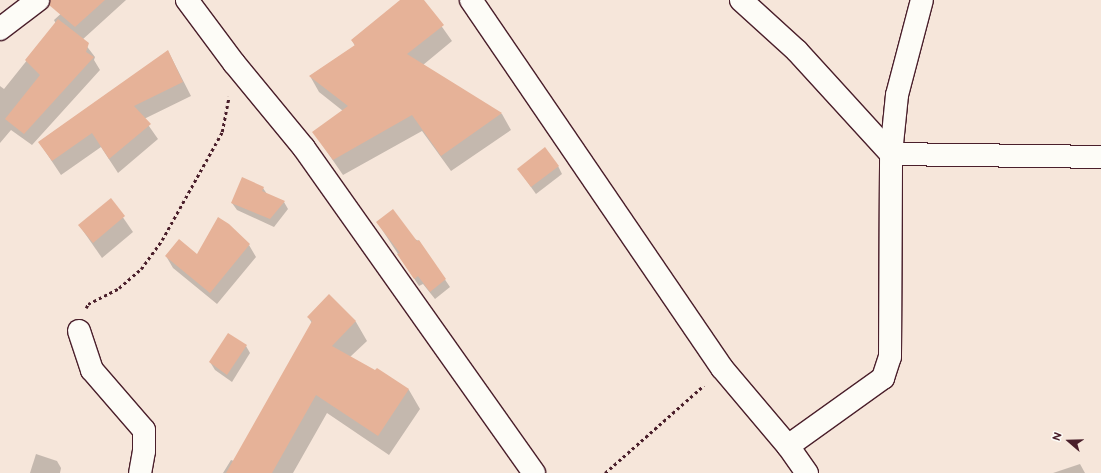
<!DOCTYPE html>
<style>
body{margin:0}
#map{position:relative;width:1101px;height:473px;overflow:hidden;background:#f6e6da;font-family:"Balsamiq Sans",sans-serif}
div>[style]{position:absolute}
.shadow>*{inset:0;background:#0003}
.building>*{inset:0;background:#e6b298}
.path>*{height:2.5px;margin-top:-1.25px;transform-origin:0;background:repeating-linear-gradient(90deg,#4a1f2b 0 3px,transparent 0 6px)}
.roads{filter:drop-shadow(1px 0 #4a1f2b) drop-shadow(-1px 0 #4a1f2b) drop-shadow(0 1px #4a1f2b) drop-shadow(0 -1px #4a1f2b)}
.street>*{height:22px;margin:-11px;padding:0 11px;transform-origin:11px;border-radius:11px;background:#fdfcf7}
span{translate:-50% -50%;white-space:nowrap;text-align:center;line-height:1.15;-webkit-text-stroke:3px #fdfcf7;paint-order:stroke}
.north{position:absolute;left:1049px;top:421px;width:40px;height:40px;-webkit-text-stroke:3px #fdfcf7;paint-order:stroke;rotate:290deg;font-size:11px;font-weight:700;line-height:16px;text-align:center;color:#4a1f2b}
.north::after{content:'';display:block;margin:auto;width:14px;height:18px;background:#4a1f2b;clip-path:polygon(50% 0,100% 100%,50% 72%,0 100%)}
</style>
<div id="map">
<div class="shadow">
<i style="clip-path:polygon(76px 0,126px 0,82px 40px,95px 57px,94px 60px,100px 70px,32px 145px,11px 130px,0 143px,0 86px,4px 89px,56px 24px,54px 20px)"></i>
<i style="clip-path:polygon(401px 0,423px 0,452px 41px,423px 65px,502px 114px,511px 130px,451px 171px,422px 131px,343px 175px,314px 133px,343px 111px,319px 92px,310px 76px,355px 46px,352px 40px)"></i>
<i style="clip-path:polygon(168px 51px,191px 96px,144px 119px,158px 139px,118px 173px,101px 147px,61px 175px,39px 142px)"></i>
<i style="clip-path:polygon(558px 166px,562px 174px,536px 194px,518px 169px)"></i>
<i style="clip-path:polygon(263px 188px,267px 194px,284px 202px,288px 209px,274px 227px,237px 210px,232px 203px)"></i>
<i style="clip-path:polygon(111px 200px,133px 232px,102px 258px,79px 225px)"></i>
<i style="clip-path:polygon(377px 222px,419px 241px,450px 287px,435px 299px,423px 284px,419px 286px)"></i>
<i style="clip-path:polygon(249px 245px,256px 257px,217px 304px,173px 268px,166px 256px,197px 255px)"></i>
<i style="clip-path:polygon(329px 296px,356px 322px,367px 341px,350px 357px,375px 372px,377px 369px,409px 390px,420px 409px,389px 455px,327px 413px,293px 473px,223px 473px,231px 460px,234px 461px,312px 323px,308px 317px)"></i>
<i style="clip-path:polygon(246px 346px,250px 353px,232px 382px,215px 370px,210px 362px)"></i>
<i style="clip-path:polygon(36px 454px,57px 461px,61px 468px,60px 473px,30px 473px)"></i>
<i style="clip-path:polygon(1080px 464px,1085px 473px,1053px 473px)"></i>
</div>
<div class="building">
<i style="clip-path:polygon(50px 0,105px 0,75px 27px,49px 5px)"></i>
<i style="clip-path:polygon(400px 0,424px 0,444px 25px,407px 54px,502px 113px,441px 156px,412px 115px,333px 160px,312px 132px,348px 106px,309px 76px,355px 45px,351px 40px)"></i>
<i style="clip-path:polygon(58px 19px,89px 43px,86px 52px,94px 57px,24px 134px,5px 119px,40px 75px,25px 60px)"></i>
<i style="clip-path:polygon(168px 50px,183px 82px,134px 106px,151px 124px,109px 159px,92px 133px,52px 161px,38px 142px)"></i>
<i style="clip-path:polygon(545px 147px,559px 166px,531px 187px,517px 169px)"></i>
<i style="clip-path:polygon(242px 177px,264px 187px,262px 191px,285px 201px,270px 219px,231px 203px)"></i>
<i style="clip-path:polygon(111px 198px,125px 216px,93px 243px,78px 225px)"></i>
<i style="clip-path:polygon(393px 209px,417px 241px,419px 240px,446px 279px,430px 292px,418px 276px,414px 279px,397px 254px,400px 253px,376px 222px)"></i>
<i style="clip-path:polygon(218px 217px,229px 224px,250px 244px,210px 293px,165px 256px,179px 239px,197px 254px)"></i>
<i style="clip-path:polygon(329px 294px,356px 321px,332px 346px,375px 370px,377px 368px,409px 389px,378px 436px,316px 395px,272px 473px,226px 473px,312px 321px,307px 317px)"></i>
<i style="clip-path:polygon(228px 333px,247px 345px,227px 375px,209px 362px)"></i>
</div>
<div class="path">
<i style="left:86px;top:308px;width:4px;rotate:-63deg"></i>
<i style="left:88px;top:304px;width:35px;rotate:-27deg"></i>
<i style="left:119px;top:288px;width:29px;rotate:-41deg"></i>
<i style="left:141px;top:269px;width:36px;rotate:-54deg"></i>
<i style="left:162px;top:240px;width:124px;rotate:-60.9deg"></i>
<i style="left:222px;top:132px;width:36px;rotate:-79deg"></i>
<i style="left:605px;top:473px;width:132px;rotate:-41.6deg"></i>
</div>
<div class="roads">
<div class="street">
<i style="left:187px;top:0;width:79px;rotate:53.3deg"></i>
<i style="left:234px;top:63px;width:110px;rotate:50.5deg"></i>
<i style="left:304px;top:148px;width:398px;rotate:54.7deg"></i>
<i style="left:471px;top:0;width:445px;rotate:55.7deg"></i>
<i style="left:722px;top:368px;width:102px;rotate:49.8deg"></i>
<i style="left:788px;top:446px;width:33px;rotate:55deg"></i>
<i style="left:741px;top:0;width:76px;rotate:42.3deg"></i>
<i style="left:797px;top:51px;width:139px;rotate:47.6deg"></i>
<i style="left:891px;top:154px;width:210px;rotate:0.8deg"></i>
<i style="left:0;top:29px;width:48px;rotate:-37.3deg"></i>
<i style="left:79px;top:331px;width:41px;rotate:71.6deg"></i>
<i style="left:92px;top:370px;width:79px;rotate:49.1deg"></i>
<i style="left:144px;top:430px;width:21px;rotate:90deg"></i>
<i style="left:144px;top:451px;width:22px;rotate:100deg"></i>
<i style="left:788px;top:446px;width:117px;rotate:-35.6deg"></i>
<i style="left:883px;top:378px;width:22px;rotate:-72deg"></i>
<i style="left:890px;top:357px;width:203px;rotate:-89.7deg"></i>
<i style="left:891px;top:154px;width:59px;rotate:-84.2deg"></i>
<i style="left:897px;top:95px;width:98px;rotate:-75.3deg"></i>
</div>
</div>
<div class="north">N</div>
</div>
